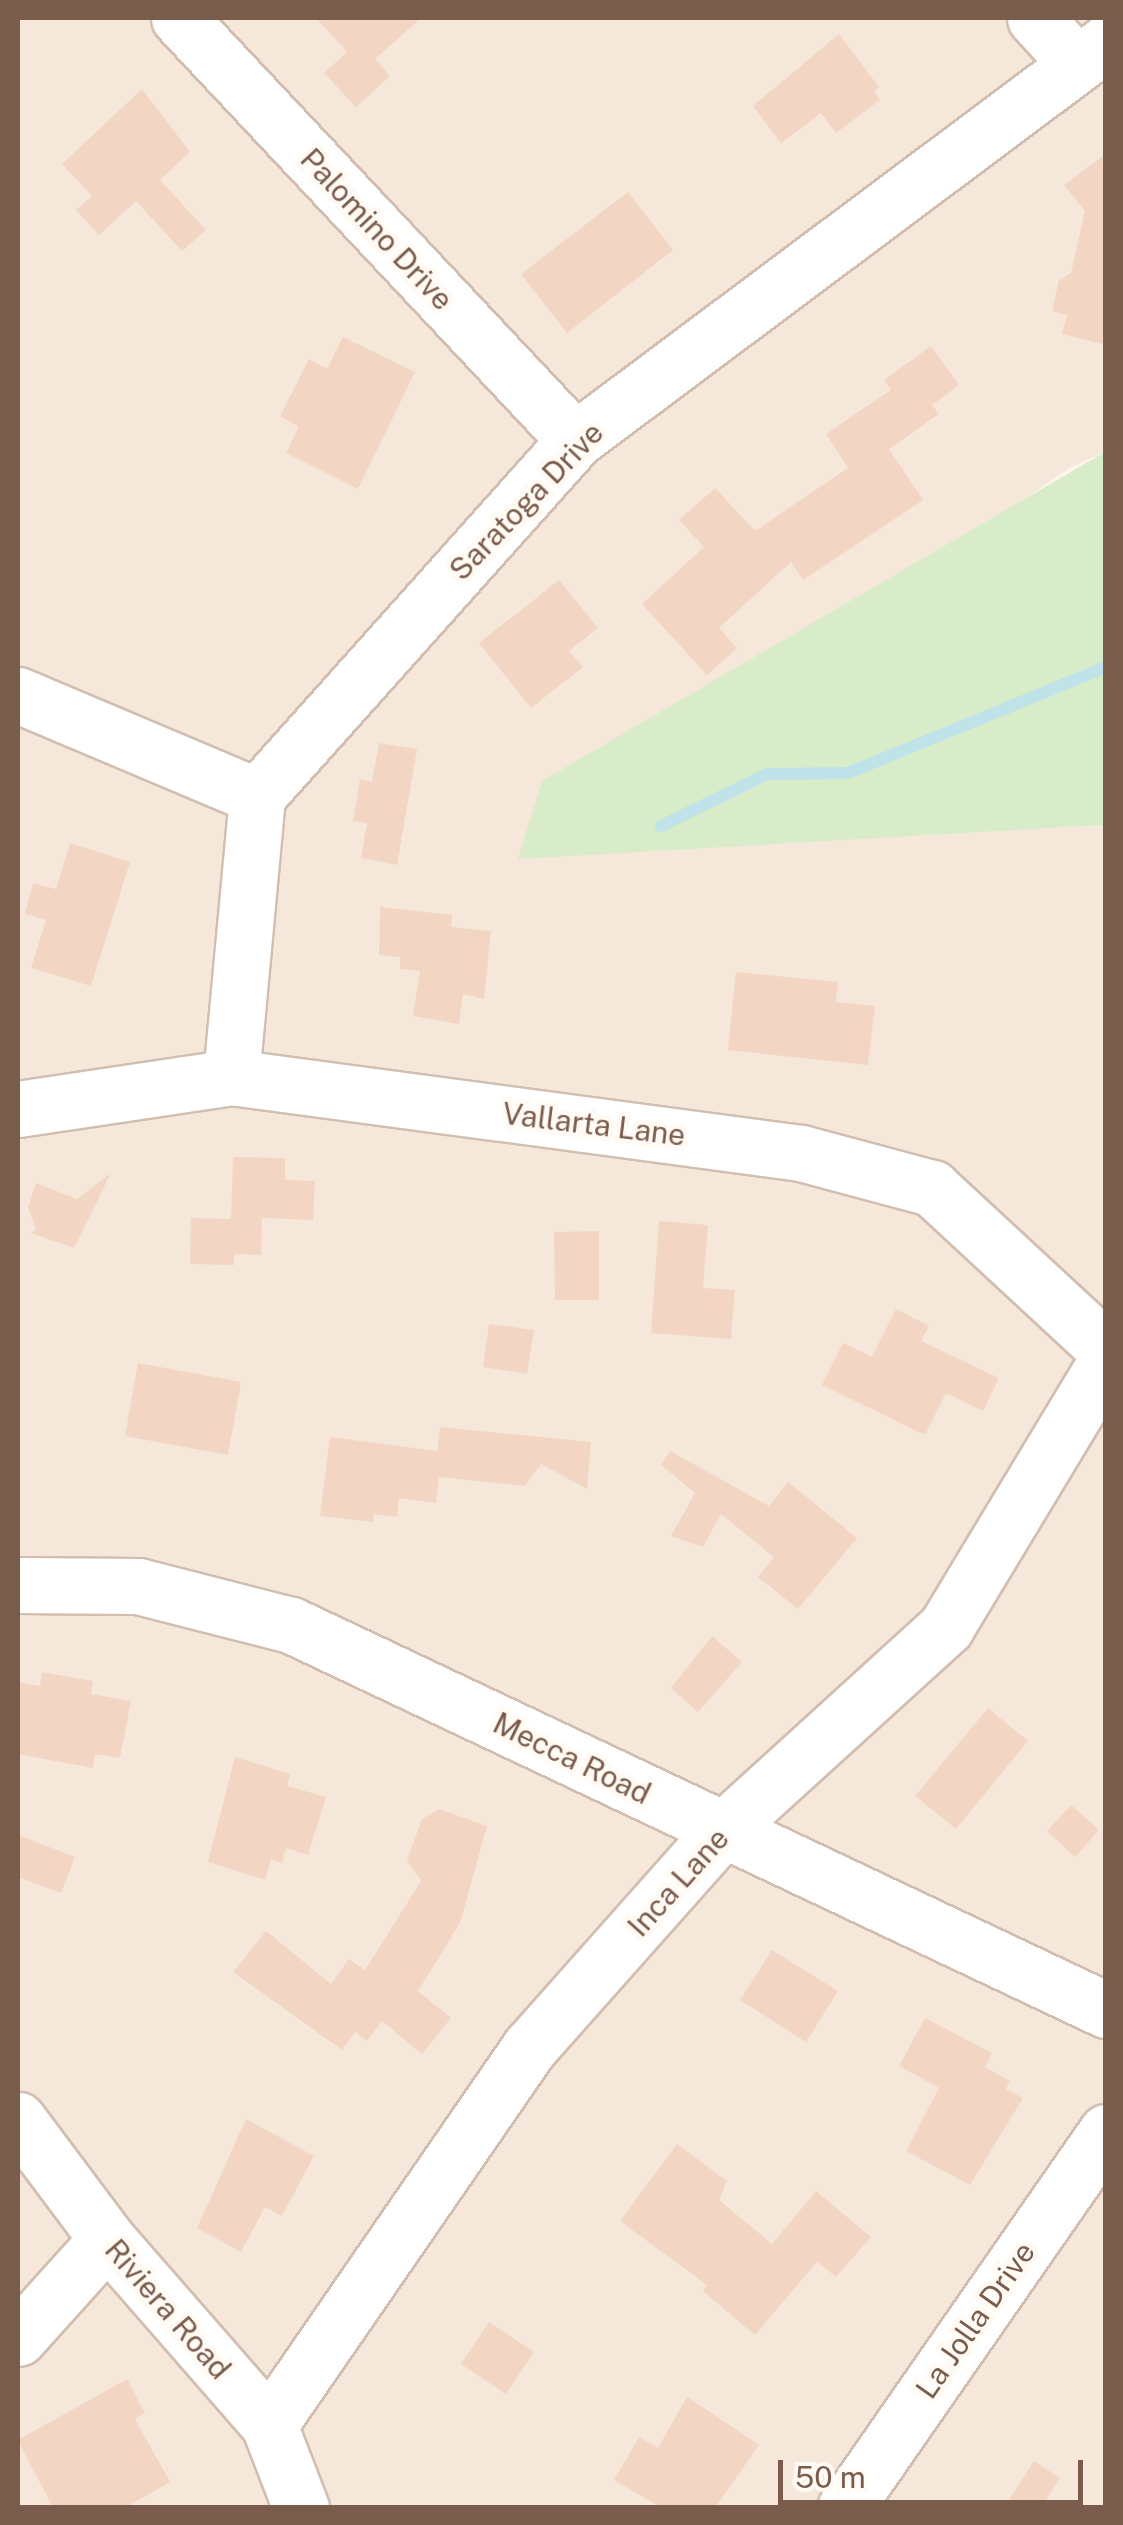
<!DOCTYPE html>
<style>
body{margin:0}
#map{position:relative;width:1123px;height:2525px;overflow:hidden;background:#fdf6ec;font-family:"Public Sans",sans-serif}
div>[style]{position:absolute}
.residential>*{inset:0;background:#f5e8da}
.green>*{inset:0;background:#d8ecc9}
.stream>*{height:12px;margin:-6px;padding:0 6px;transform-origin:6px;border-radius:6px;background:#bfe3e8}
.building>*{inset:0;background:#f3d5c3}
.roads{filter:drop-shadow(2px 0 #d1beb0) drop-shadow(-2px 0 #d1beb0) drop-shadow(0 2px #d1beb0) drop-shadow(0 -2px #d1beb0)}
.minor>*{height:55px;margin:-27.5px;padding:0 27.5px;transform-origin:27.5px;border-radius:27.5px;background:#fff}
span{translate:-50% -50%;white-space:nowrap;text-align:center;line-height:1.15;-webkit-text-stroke:10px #fffaf3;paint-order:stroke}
.street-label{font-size:30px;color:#7a5c4d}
.frame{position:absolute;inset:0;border:20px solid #7a5c4d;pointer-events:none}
.scale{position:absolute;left:778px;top:2460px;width:305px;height:45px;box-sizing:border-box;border:5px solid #7a5c4d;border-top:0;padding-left:12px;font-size:30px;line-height:35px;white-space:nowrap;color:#7a5c4d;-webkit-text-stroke:8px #fffaf3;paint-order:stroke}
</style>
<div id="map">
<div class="residential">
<i style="clip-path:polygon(18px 18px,1105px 18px,1105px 452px,1069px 468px,519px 858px,1105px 825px,1105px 2507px,18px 2507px)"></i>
</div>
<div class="green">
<i style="clip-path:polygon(1105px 452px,1105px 825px,518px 859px,542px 781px)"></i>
</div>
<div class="stream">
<i style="left:661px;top:826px;width:118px;rotate:-26.1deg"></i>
<i style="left:767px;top:774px;width:81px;rotate:-0.7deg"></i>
<i style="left:848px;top:773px;width:279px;rotate:-22.3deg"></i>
</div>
<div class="building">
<i style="clip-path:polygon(316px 18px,421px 18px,375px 59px,390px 76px,356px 107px,324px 73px,347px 52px)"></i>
<i style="clip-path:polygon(839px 34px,879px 87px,874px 92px,880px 100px,836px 133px,821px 113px,781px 143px,753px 106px)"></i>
<i style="clip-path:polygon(142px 89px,190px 152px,160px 180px,206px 230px,182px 251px,136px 201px,99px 235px,76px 210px,92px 196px,62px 164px)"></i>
<i style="clip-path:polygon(1106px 154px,1106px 345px,1062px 334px,1067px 315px,1052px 311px,1059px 280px,1071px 273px,1085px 211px,1064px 185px)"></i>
<i style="clip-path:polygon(628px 192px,673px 250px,567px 333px,521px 274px)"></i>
<i style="clip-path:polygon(343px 337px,415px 372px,358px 489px,286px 453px,299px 427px,280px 416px,309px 359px,327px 369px)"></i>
<i style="clip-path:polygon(931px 346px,959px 385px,932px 405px,939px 414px,889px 449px,923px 500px,803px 580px,791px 562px,719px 628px,737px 648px,707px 675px,642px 604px,704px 547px,679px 520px,715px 488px,755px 531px,848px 468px,826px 434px,891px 390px,884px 380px)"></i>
<i style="clip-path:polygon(559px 580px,598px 628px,569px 651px,583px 667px,531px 708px,479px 643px)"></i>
<i style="clip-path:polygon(379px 743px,417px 749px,397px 865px,361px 858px,367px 823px,353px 821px,360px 779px,372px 782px)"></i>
<i style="clip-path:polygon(70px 843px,130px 862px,91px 986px,31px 968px,46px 920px,25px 914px,33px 883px,56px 889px)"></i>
<i style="clip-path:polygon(380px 907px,452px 915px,451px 927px,491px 931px,484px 999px,463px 994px,459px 1024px,413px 1016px,420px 971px,400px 969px,400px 957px,379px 955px)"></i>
<i style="clip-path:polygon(736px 972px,838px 982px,836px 1002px,875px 1006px,868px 1065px,728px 1050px)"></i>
<i style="clip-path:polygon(233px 1157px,285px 1158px,285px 1180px,315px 1181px,313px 1220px,262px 1218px,261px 1255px,234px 1254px,234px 1265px,190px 1264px,191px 1218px,231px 1219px)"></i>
<i style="clip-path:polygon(111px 1173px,74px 1248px,31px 1233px,36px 1229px,28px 1207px,36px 1183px,77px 1199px)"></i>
<i style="clip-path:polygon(659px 1221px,708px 1225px,703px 1288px,735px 1290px,731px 1339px,651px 1333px)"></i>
<i style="clip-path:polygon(599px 1231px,599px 1300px,555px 1300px,554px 1232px)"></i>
<i style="clip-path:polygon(896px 1309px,929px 1326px,921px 1341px,999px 1378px,983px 1411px,946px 1393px,925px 1435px,822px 1385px,843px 1343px,872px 1357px)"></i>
<i style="clip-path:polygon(489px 1324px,534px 1330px,527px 1374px,483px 1367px)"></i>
<i style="clip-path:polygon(138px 1363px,241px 1382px,228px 1455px,125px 1436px)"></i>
<i style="clip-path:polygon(440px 1427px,591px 1442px,587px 1489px,541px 1464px,525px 1486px,439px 1477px,436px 1503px,399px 1498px,397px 1517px,374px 1514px,373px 1522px,320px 1516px,330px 1437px,437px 1451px)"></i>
<i style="clip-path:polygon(670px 1451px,769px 1506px,788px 1482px,857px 1538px,798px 1609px,758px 1577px,774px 1557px,721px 1514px,703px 1547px,671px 1536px,695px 1493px,661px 1465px)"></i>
<i style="clip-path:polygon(712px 1636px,742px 1662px,698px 1712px,671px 1688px)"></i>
<i style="clip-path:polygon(42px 1672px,93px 1681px,91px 1694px,131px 1701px,120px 1758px,95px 1754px,93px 1768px,18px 1754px,18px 1682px,40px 1686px)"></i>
<i style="clip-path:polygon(988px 1708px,1028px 1741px,956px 1829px,915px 1796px)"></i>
<i style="clip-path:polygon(235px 1757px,290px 1774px,287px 1786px,326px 1797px,308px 1855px,286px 1848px,282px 1863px,271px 1859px,265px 1880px,208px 1862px)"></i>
<i style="clip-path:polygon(1071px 1805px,1099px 1830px,1075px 1857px,1047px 1831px)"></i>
<i style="clip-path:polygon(439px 1809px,487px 1826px,460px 1923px,418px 1991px,451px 2018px,422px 2054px,382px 2021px,367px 2041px,355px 2032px,342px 2050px,233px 1972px,266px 1931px,331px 1984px,349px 1959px,365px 1970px,421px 1881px,407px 1860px,422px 1819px)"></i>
<i style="clip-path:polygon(18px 1835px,75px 1857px,61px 1893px,18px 1877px)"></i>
<i style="clip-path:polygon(772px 1950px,838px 1991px,806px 2042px,740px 2000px)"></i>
<i style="clip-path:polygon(925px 2018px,992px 2053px,985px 2067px,1010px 2081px,1006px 2089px,1023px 2098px,970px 2185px,906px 2151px,939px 2088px,899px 2066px)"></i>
<i style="clip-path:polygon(246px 2119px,314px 2156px,282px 2216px,265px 2207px,241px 2252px,197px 2228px)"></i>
<i style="clip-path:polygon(677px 2144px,727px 2181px,719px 2200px,772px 2244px,816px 2191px,871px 2237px,836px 2277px,817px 2262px,755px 2335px,703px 2291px,707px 2285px,620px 2221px)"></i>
<i style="clip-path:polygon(489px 2322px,534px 2352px,506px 2394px,461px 2364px)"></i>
<i style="clip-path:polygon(127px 2379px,145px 2413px,135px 2419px,170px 2482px,125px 2508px,53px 2508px,18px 2440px)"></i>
<i style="clip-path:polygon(687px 2397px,759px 2445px,715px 2508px,662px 2508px,614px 2480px,639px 2437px,658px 2448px)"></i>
<i style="clip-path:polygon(1034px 2461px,1060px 2478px,1041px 2508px,1004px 2508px)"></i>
</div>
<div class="roads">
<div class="minor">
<i style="left:179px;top:18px;width:579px;rotate:46.82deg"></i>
<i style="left:1035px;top:18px;width:62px;rotate:47.6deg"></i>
<i style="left:18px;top:695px;width:259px;rotate:22.9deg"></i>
<i style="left:231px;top:1077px;width:282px;rotate:-84.7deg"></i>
<i style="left:257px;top:796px;width:477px;rotate:-48.2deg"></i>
<i style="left:575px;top:440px;width:663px;rotate:-36.78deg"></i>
<i style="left:18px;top:1109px;width:215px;rotate:-8.5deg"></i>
<i style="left:231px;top:1077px;width:575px;rotate:7.59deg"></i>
<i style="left:801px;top:1153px;width:136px;rotate:15deg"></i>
<i style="left:932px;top:1188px;width:237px;rotate:42.8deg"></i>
<i style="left:18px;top:1585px;width:120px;rotate:0.5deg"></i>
<i style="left:138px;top:1586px;width:158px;rotate:14.3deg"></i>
<i style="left:291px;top:1625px;width:901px;rotate:25.29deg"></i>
<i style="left:18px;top:2120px;width:149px;rotate:53.2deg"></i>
<i style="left:107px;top:2239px;width:247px;rotate:48.9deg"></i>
<i style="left:269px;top:2425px;width:89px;rotate:68.9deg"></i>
<i style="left:18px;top:2338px;width:133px;rotate:-48deg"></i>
<i style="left:269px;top:2425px;width:459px;rotate:-55.4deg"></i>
<i style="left:530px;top:2047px;width:289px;rotate:-48.4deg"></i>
<i style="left:722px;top:1831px;width:303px;rotate:-42.3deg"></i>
<i style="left:946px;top:1627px;width:310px;rotate:-58.9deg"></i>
<i style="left:845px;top:2508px;width:458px;rotate:-55.2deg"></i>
</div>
</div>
<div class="street-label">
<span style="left:377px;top:229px;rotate:47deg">Palomino Drive</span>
<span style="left:526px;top:501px;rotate:-46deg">Saratoga Drive</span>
<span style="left:594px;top:1124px;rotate:7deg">Vallarta Lane</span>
<span style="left:572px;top:1758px;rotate:26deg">Mecca Road</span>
<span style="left:678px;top:1882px;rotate:-48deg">Inca Lane</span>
<span style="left:168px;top:2309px;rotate:49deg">Riviera Road</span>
<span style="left:975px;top:2320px;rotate:-55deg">La Jolla Drive</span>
</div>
<div class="frame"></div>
<div class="scale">50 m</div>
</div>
